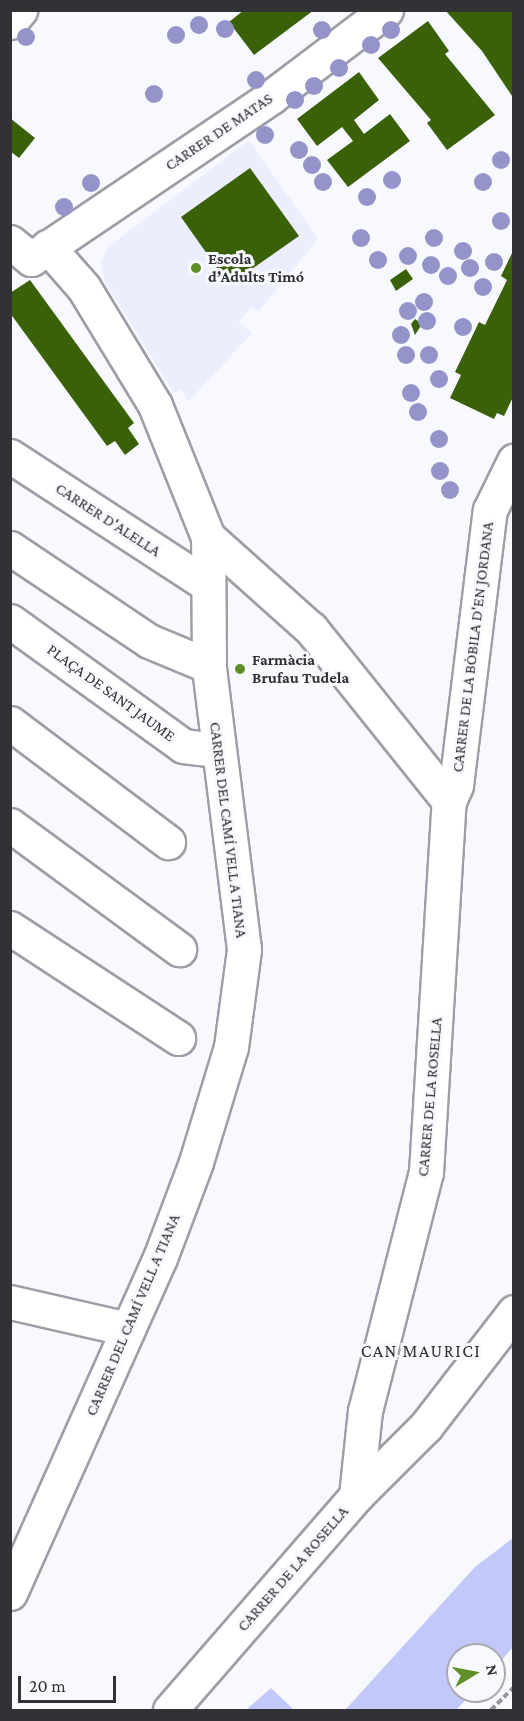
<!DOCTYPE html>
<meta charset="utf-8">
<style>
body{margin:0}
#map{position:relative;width:524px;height:1721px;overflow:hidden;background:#f8f9fe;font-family:"Crimson Pro",serif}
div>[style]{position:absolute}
.built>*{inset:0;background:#eceefd}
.green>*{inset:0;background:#c3c8fb}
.building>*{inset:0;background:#3a6008}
.path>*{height:4px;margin-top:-2px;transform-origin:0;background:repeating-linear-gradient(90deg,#96979b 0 6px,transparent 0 9px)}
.roads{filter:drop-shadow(2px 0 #9d9ea6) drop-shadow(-2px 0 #9d9ea6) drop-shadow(0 2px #9d9ea6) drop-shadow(0 -2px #9d9ea6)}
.minor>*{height:33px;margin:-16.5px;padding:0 16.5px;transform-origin:16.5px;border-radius:16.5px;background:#fff}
.trees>*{width:18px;height:18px;margin:-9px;border-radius:50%;background:#9594ca}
.dots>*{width:16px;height:16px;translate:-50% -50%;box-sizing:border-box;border:3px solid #f8f9fe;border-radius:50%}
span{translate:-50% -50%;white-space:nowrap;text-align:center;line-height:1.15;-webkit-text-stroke:6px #f8f9fe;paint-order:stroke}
.street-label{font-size:16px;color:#313235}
.poi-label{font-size:16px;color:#313235;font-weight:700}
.left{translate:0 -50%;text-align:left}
.neighbourhood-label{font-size:18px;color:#313235;letter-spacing:1.5px}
.frame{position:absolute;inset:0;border:12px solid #313235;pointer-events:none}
.north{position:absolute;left:446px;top:1643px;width:60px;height:60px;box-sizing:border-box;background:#f8f9fe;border:2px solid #a8a9ae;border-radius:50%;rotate:80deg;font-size:16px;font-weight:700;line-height:24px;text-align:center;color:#313235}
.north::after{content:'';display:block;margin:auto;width:21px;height:27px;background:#5f9028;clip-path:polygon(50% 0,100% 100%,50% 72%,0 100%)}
.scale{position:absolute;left:18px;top:1676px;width:98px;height:27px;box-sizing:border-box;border:3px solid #313235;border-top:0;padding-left:8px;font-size:18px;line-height:21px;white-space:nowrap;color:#313235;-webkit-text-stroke:4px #f8f9fe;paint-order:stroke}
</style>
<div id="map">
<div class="built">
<i style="clip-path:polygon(249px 140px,318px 239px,258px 312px,252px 307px,239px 322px,252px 333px,188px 402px,182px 389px,174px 393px,105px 282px,101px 263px,108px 247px)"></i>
</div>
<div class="green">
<i style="clip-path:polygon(513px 1538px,513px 1647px,494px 1669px,494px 1655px,458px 1655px,458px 1691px,474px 1691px,456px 1710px,345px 1710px,475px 1567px)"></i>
<i style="clip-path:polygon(271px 1688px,294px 1710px,246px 1710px)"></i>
</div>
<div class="building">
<i style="clip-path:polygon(244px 10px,314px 10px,254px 55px,229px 22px)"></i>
<i style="clip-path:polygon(445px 10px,514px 10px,514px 99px,482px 51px)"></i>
<i style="clip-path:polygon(428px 21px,449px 51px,445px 54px,495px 115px,447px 150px,427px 123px,431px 120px,378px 58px)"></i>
<i style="clip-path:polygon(359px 72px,379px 100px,354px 120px,364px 134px,390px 114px,410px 141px,348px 187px,327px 160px,353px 141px,342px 127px,317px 146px,297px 119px)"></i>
<i style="clip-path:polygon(10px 118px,35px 138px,19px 158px,10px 151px)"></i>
<i style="clip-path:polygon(250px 168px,299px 236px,229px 285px,181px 217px)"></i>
<i style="clip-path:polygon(514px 249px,514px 395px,504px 416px,497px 413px,494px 419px,450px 398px,461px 375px,455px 372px,479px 322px,485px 325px,507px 280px,501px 276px)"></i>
<i style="clip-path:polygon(406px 269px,413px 279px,396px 291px,390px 280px)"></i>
<i style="clip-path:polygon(30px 280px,134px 423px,128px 428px,139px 444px,125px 455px,115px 441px,107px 446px,10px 313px,10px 293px)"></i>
<i style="clip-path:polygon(415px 319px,422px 324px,415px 335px,411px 324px)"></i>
</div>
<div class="path">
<i style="left:491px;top:1710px;width:33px;rotate:-45deg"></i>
</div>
<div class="roads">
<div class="minor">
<i style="left:10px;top:22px;width:16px;rotate:-50deg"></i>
<i style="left:10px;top:242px;width:27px;rotate:39deg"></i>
<i style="left:31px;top:259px;width:290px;rotate:-34deg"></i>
<i style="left:271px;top:97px;width:144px;rotate:-37.1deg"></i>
<i style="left:10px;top:456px;width:234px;rotate:33.1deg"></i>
<i style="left:10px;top:548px;width:167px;rotate:33.8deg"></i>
<i style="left:149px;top:641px;width:65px;rotate:22.6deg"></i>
<i style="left:10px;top:621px;width:213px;rotate:35.8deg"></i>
<i style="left:183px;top:746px;width:34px;rotate:7deg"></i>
<i style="left:10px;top:723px;width:198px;rotate:37deg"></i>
<i style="left:449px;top:801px;width:17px;rotate:-66deg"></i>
<i style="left:456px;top:785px;width:277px;rotate:-83deg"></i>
<i style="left:490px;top:510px;width:55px;rotate:-63.9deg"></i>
<i style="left:10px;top:825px;width:210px;rotate:36.3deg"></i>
<i style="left:10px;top:928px;width:201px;rotate:33.2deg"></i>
<i style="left:10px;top:1302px;width:121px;rotate:12.9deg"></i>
<i style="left:356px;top:1496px;width:99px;rotate:-45deg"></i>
<i style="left:426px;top:1426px;width:144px;rotate:-52.3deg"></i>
<i style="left:10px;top:1593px;width:367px;rotate:-65.9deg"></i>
<i style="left:160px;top:1258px;width:103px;rotate:-69.4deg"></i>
<i style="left:196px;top:1162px;width:120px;rotate:-73.1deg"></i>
<i style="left:231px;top:1047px;width:99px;rotate:-82.4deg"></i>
<i style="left:244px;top:949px;width:285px;rotate:-97.1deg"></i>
<i style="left:209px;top:666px;width:129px;rotate:-90.4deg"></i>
<i style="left:208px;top:537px;width:142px;rotate:-111.9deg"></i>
<i style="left:155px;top:405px;width:137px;rotate:-121.3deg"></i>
<i style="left:84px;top:288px;width:55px;rotate:-131.3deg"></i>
<i style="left:170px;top:1710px;width:284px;rotate:-49deg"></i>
<i style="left:356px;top:1496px;width:85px;rotate:-84deg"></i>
<i style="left:365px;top:1411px;width:247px;rotate:-75.7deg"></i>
<i style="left:426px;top:1172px;width:372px;rotate:-86.5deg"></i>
<i style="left:449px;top:801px;width:221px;rotate:-128.7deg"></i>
<i style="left:311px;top:629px;width:138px;rotate:-138.2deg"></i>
</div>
</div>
<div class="trees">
<i style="left:199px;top:25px"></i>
<i style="left:225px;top:29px"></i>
<i style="left:322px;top:30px"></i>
<i style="left:391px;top:30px"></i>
<i style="left:176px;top:35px"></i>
<i style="left:26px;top:37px"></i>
<i style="left:371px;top:45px"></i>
<i style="left:339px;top:68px"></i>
<i style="left:256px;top:80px"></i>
<i style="left:314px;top:86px"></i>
<i style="left:154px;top:94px"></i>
<i style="left:295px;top:100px"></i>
<i style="left:265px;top:135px"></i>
<i style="left:299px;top:150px"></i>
<i style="left:501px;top:160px"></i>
<i style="left:312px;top:165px"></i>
<i style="left:392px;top:180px"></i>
<i style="left:323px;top:182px"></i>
<i style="left:483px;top:182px"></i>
<i style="left:91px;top:183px"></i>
<i style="left:367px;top:197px"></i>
<i style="left:64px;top:207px"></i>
<i style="left:501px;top:221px"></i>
<i style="left:361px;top:238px"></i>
<i style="left:434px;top:238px"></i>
<i style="left:463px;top:251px"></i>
<i style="left:408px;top:256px"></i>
<i style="left:378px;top:260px"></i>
<i style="left:494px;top:262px"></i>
<i style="left:431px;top:265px"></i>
<i style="left:470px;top:268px"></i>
<i style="left:448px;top:276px"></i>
<i style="left:483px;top:287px"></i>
<i style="left:424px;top:302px"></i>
<i style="left:408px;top:311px"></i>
<i style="left:427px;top:321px"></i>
<i style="left:463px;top:327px"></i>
<i style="left:401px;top:335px"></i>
<i style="left:406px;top:355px"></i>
<i style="left:429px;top:355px"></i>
<i style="left:439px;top:379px"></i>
<i style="left:411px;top:393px"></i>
<i style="left:418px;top:412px"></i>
<i style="left:439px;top:439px"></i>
<i style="left:440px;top:471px"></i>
<i style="left:450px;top:490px"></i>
</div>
<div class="dots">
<i style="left:196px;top:268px;background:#5f9028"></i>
<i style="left:240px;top:669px;background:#5f9028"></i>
</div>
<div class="street-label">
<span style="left:219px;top:132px;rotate:-34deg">CARRER DE MATAS</span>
<span style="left:108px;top:520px;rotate:33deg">CARRER D'ALELLA</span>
<span style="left:473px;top:647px;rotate:-83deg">CARRER DE LA BÒBILA D'EN JORDANA</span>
<span style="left:111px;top:693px;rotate:36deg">PLAÇA DE SANT JAUME</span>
<span style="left:228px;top:830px;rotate:83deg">CARRER DEL CAMÍ VELL A TIANA</span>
<span style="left:430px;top:1097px;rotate:-85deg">CARRER DE LA ROSELLA</span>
<span style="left:133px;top:1315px;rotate:-67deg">CARRER DEL CAMÍ VELL A TIANA</span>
<span style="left:293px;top:1569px;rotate:-49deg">CARRER DE LA ROSELLA</span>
</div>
<div class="poi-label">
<span class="left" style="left:208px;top:268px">Escola<br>d’Adults Timó</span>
<span class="left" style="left:252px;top:669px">Farmàcia<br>Brufau Tudela</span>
</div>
<div class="neighbourhood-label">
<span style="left:421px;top:1351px">CAN MAURICI</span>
</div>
<div class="frame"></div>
<div class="north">N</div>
<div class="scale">20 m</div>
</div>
